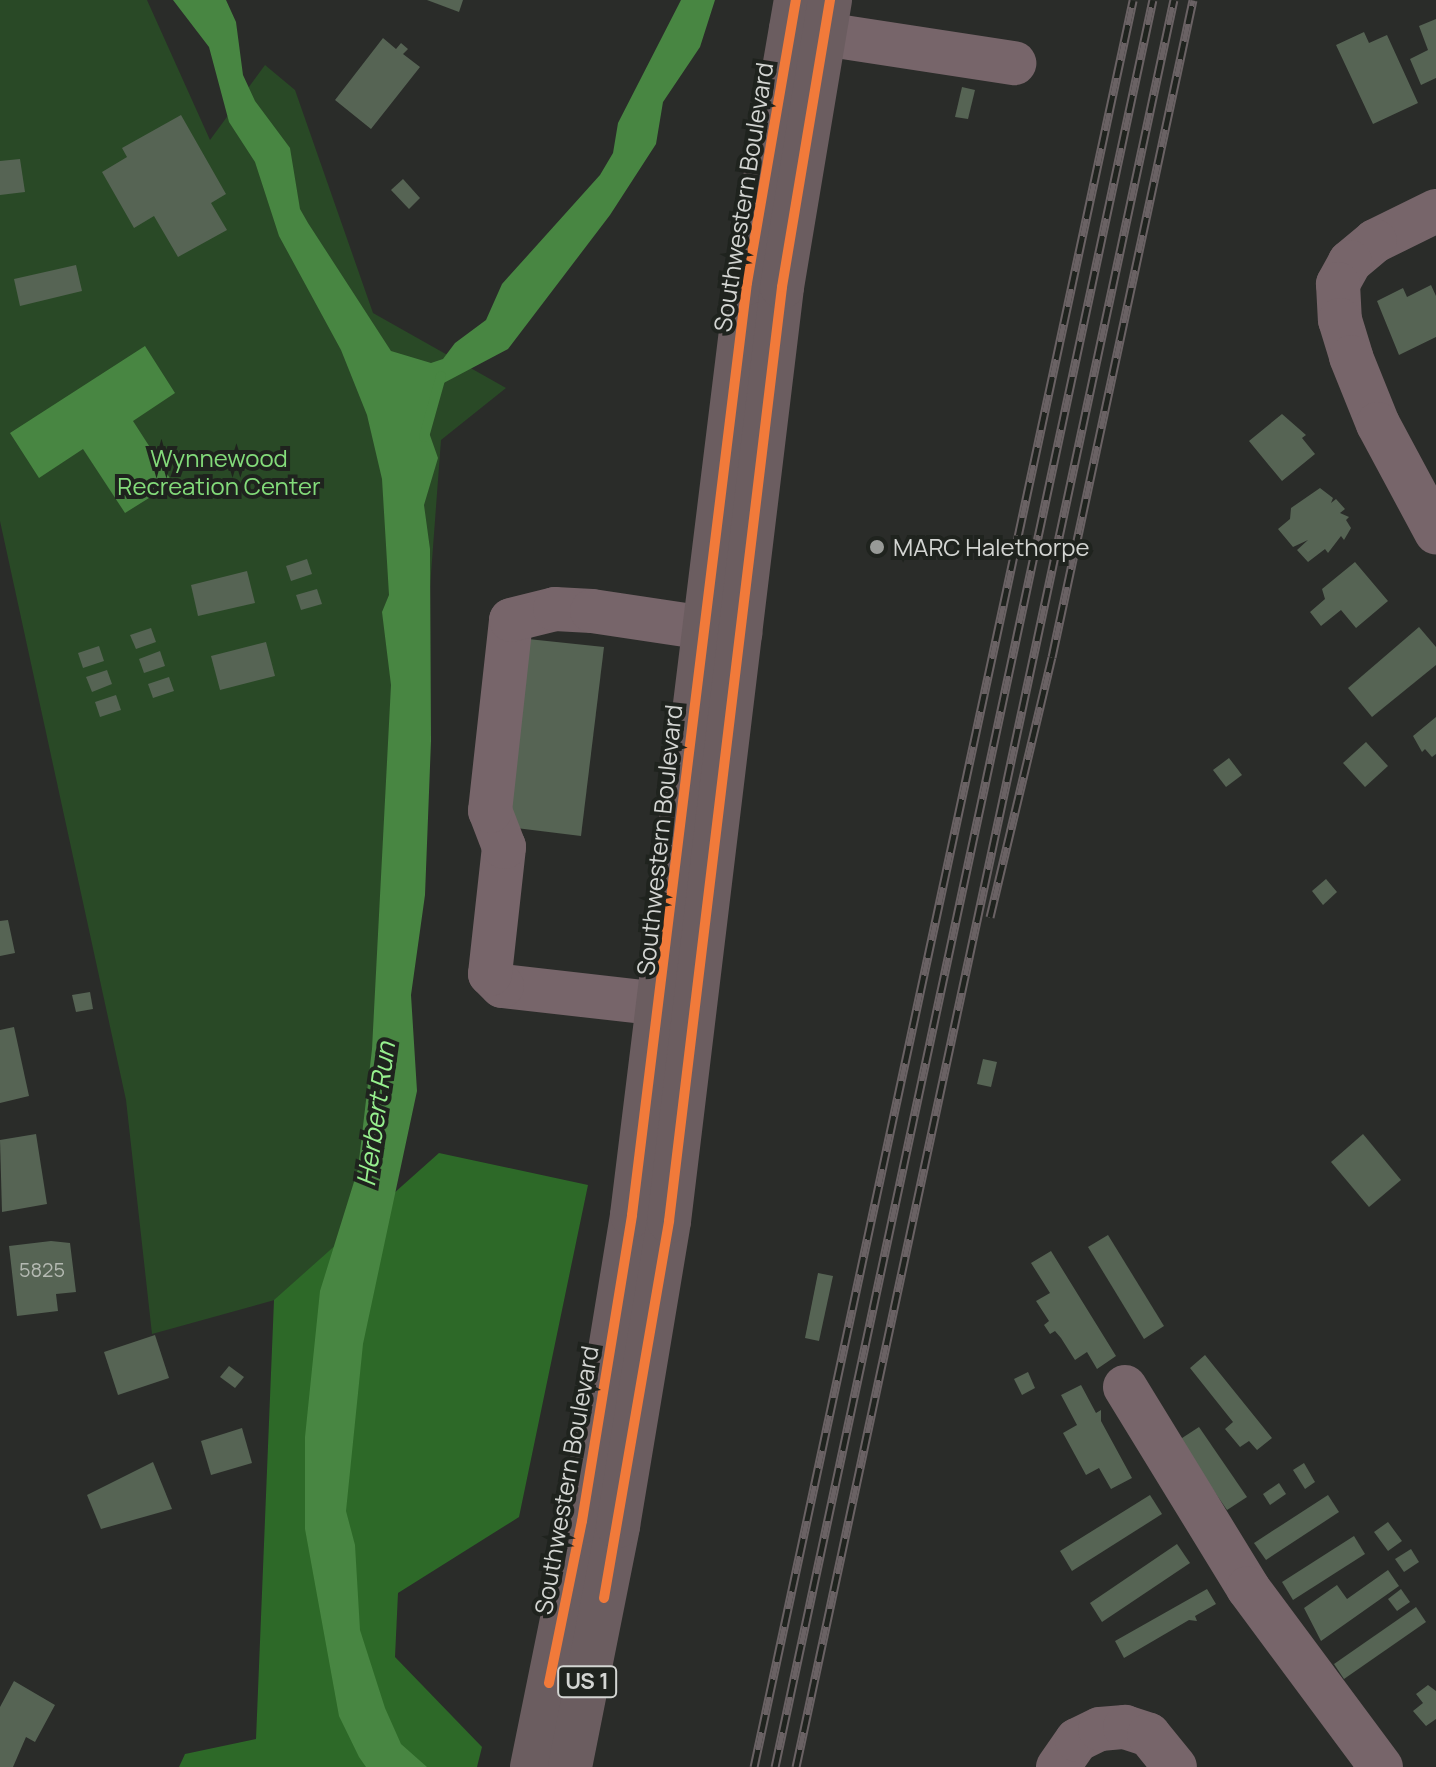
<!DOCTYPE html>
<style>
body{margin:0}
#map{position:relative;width:1436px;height:1767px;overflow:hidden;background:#2a2c29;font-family:Manrope,sans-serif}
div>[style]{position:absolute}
.green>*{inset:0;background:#294926}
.forest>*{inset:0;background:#2d6928}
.water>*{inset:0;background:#488642}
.stream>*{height:10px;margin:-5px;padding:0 5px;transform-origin:5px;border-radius:5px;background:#488642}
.building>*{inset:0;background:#566454}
.minor>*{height:44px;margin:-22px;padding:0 22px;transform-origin:22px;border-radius:22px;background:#77656a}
.major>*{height:44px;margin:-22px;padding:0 22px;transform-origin:22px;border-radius:22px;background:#6b5d60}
.rail>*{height:9px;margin-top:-4.5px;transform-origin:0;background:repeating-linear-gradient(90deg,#1f231e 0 18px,#6a6264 0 36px);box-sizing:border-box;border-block:2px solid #6a6264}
.cycleway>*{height:10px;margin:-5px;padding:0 5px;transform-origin:5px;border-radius:5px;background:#f17a3a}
.dots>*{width:22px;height:22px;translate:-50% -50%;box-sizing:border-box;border:4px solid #1f231e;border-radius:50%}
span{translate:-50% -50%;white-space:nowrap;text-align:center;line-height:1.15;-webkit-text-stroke:8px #1f231e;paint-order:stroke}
.number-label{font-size:20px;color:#b4b9b2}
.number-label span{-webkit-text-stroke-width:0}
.shield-label span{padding:2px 6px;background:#1f231e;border:2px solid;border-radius:6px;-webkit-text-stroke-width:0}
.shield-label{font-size:22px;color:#d3d5d2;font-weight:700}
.street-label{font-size:24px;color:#d3d5d2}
.park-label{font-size:24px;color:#83db7a}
.poi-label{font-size:24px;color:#d3d5d2}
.left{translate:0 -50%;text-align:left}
.water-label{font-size:26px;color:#97f08e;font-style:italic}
</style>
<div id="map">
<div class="green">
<i style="clip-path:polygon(0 0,147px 0,210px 140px,265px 65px,295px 90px,373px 313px,506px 388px,441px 440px,379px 1271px,152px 1334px,126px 1100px,0 521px)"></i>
</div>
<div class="forest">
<i style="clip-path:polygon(439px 1153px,588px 1185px,519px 1517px,398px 1593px,395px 1657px,482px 1747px,477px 1767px,179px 1767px,185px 1754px,256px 1739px,274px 1300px)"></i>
</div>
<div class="water">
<i style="clip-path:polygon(173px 0,226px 0,236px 22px,243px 75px,255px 101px,290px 148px,300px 209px,308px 223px,391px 351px,431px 363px,443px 359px,455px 343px,486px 320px,502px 284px,600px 175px,613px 153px,618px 123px,681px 0,715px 0,700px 47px,663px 102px,656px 144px,610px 215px,508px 349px,438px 386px,426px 424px,438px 458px,424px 505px,430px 549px,431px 741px,425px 895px,411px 995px,417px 1091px,363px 1344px,346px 1511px,355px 1545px,360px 1630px,385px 1708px,401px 1744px,427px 1767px,366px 1767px,359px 1757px,339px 1716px,305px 1529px,305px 1437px,320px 1291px,358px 1169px,372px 1049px,391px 685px,382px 612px,389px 595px,382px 479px,367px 415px,341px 350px,279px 236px,255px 162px,229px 122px,209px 47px)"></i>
<i style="clip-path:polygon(145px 346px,175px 393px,133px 421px,173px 483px,125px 513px,83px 449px,39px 478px,10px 433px)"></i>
</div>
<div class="stream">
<i style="left:424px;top:437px;width:63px;rotate:-74.4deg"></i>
</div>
<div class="building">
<i style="clip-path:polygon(427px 0,463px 0,459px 12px)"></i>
<i style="clip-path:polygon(1436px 19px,1436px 78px,1421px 85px,1410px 59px,1428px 50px,1419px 26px)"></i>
<i style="clip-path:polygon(1364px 32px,1369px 43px,1387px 35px,1418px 103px,1373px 124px,1336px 45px)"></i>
<i style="clip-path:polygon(383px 38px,396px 49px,401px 43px,408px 49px,403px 54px,420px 67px,371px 129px,335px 100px)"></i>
<i style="clip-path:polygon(962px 87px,975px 90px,968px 119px,955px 117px)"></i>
<i style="clip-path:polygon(181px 115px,226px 194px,211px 203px,227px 230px,178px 257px,154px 216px,134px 228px,102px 172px,127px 157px,122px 148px)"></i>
<i style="clip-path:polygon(20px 159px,25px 192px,0 195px,0 161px)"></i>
<i style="clip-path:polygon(403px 179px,420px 198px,409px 209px,391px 190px)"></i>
<i style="clip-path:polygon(76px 265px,82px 291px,20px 306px,14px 279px)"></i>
<i style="clip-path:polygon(1431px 285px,1436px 296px,1436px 337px,1399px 355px,1377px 301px,1403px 288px,1407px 297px)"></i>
<i style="clip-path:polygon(1282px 414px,1306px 435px,1302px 438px,1315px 454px,1282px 481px,1249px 441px)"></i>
<i style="clip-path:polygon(1320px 488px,1333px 498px,1331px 503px,1336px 499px,1345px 509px,1340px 513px,1349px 517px,1346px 520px,1351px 528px,1344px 540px,1341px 536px,1328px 553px,1325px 549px,1308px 562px,1297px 550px,1308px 540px,1293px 547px,1278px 529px,1290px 519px,1291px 508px)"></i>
<i style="clip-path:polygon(307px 559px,312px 574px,291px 581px,286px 566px)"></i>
<i style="clip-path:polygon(1355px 562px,1388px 601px,1356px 628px,1341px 610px,1321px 626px,1310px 612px,1325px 599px,1322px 589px)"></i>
<i style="clip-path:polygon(247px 571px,255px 603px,198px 616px,191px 585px)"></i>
<i style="clip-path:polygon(317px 589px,322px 604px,301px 610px,296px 595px)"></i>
<i style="clip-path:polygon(1419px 627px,1436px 647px,1436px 665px,1372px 717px,1348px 688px)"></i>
<i style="clip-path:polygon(151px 628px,156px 642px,136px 649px,130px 635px)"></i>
<i style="clip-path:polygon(528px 639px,604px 647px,581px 836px,507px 827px)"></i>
<i style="clip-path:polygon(266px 642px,275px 676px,220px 690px,211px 656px)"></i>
<i style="clip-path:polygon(99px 646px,104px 661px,83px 668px,78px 653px)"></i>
<i style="clip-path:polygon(160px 651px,165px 666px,144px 673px,139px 659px)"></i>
<i style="clip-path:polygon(107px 670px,112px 684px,92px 692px,86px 677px)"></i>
<i style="clip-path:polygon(169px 677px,174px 691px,153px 698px,148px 684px)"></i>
<i style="clip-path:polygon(116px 695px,121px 710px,100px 717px,95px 702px)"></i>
<i style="clip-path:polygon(1436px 717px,1436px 754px,1432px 757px,1425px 749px,1422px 752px,1413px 736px)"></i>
<i style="clip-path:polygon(1366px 742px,1388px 766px,1365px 787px,1343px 763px)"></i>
<i style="clip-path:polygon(1229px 758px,1242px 775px,1226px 787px,1213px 770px)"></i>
<i style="clip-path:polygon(1326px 879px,1337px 892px,1323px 905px,1312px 891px)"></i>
<i style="clip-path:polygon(8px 920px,15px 953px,0 956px,0 921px)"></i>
<i style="clip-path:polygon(90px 992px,93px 1009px,76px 1012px,72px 995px)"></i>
<i style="clip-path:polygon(14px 1027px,29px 1096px,0 1103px,0 1030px)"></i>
<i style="clip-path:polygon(983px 1059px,997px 1062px,991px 1087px,977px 1084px)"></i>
<i style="clip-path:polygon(36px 1134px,47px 1204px,2px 1212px,0 1140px)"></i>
<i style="clip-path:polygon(1363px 1134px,1401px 1180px,1369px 1207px,1331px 1162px)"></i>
<i style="clip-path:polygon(1108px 1235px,1164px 1326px,1144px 1339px,1088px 1247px)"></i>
<i style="clip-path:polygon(51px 1241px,70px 1243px,76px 1292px,56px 1294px,58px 1311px,17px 1316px,9px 1246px)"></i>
<i style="clip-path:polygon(1051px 1251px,1116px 1356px,1097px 1369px,1087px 1352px,1075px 1360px,1061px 1338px,1055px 1331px,1050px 1334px,1044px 1325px,1049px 1321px,1036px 1301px,1050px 1293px,1031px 1263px)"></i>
<i style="clip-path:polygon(818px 1273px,833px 1276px,819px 1341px,805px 1338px)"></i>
<i style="clip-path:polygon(155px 1335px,169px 1378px,118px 1395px,104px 1352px)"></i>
<i style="clip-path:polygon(1205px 1355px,1272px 1438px,1257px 1450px,1249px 1441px,1240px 1447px,1225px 1429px,1233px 1422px,1190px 1368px)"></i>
<i style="clip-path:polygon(229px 1366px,244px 1377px,235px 1388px,220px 1377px)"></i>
<i style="clip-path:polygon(1028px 1372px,1035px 1388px,1022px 1395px,1014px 1379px)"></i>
<i style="clip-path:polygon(1081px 1385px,1096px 1413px,1101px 1410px,1101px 1421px,1132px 1478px,1111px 1489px,1099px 1468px,1086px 1475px,1063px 1433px,1077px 1425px,1061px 1395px)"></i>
<i style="clip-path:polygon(1199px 1427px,1247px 1497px,1227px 1510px,1179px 1440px)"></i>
<i style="clip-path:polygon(242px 1428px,252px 1463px,211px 1475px,201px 1441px)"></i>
<i style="clip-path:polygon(153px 1462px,172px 1509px,101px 1529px,87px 1495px)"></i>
<i style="clip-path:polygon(1304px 1463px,1315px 1482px,1305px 1489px,1293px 1470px)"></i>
<i style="clip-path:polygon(1279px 1483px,1286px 1494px,1270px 1505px,1263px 1494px)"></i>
<i style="clip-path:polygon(1150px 1495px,1162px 1514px,1072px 1571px,1060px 1551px)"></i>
<i style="clip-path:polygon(1328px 1495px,1339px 1512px,1266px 1560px,1254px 1543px)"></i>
<i style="clip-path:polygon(1388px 1522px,1402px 1541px,1388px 1551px,1374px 1532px)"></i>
<i style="clip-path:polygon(1354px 1536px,1365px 1554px,1293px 1600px,1282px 1582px)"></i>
<i style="clip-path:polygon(1177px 1544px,1190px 1563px,1102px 1622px,1090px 1603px)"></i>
<i style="clip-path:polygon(1411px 1549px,1419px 1562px,1404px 1572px,1395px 1559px)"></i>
<i style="clip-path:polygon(1388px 1570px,1399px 1586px,1321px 1641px,1304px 1608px,1337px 1585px,1347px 1599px)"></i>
<i style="clip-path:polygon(1207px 1589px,1216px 1604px,1195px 1616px,1197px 1621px,1189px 1620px,1124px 1658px,1115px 1641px)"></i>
<i style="clip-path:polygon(1401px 1589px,1410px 1602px,1397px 1611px,1388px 1599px)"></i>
<i style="clip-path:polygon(1416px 1607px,1426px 1622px,1344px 1679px,1334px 1664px)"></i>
<i style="clip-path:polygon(14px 1681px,55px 1705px,35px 1742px,26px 1737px,13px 1767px,0 1767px,0 1707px)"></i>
<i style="clip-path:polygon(1428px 1685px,1436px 1691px,1436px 1719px,1426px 1726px,1413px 1711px,1423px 1703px,1416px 1694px)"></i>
</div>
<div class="minor">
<i style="left:791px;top:29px;width:226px;rotate:8.7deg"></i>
<i style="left:1436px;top:211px;width:68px;rotate:153.8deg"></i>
<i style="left:1375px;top:241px;width:33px;rotate:140deg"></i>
<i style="left:1350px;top:262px;width:25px;rotate:119deg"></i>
<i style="left:1338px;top:284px;width:36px;rotate:87deg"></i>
<i style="left:1340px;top:320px;width:39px;rotate:73deg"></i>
<i style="left:1351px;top:357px;width:72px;rotate:68.1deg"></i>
<i style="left:1378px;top:424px;width:123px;rotate:61.8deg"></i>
<i style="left:661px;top:1004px;width:160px;rotate:-173.5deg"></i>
<i style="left:502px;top:986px;width:17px;rotate:-135deg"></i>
<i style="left:490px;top:974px;width:128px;rotate:-83.7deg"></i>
<i style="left:504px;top:847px;width:39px;rotate:-111deg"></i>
<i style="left:490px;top:811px;width:192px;rotate:-83.7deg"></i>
<i style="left:511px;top:620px;width:45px;rotate:-14deg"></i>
<i style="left:555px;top:609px;width:37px;rotate:3deg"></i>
<i style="left:592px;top:611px;width:150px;rotate:8.5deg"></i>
<i style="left:1125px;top:1387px;width:236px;rotate:58.5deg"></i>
<i style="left:1248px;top:1588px;width:223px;rotate:53.4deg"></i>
<i style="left:1058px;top:1767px;width:33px;rotate:-55deg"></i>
<i style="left:1077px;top:1740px;width:25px;rotate:-26deg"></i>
<i style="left:1100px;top:1729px;width:25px;rotate:-5deg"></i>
<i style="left:1125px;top:1727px;width:25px;rotate:18deg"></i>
<i style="left:1149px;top:1735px;width:41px;rotate:50.9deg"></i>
</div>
<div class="major">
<i style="left:532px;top:1767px;width:251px;rotate:-78.5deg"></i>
<i style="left:582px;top:1521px;width:310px;rotate:-80.7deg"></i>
<i style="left:632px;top:1215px;width:939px;rotate:-82.97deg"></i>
<i style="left:747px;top:283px;width:287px;rotate:-80.2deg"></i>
<i style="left:570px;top:1767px;width:246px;rotate:-78.7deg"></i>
<i style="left:618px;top:1526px;width:309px;rotate:-80.5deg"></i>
<i style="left:669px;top:1221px;width:941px;rotate:-83.1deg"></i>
<i style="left:782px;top:287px;width:291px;rotate:-80.5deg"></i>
</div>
<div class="rail">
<i style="left:990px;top:917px;width:267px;rotate:-76.6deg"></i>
<i style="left:1052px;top:657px;width:672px;rotate:-77.89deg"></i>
<i style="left:754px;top:1767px;width:1807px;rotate:-77.89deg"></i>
<i style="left:775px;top:1767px;width:1807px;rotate:-77.93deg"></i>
<i style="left:796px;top:1767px;width:1807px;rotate:-77.93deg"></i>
</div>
<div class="cycleway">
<i style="left:604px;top:1598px;width:383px;rotate:-80.2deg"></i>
<i style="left:669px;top:1221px;width:941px;rotate:-83.1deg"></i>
<i style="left:782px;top:287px;width:291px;rotate:-80.5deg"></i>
<i style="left:549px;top:1683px;width:165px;rotate:-78.5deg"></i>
<i style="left:582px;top:1521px;width:310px;rotate:-80.7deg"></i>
<i style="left:632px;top:1215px;width:939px;rotate:-82.97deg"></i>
<i style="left:747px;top:283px;width:287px;rotate:-80.2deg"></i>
</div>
<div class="dots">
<i style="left:877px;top:547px;background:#989a97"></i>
</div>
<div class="number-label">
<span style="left:42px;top:1269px">5825</span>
</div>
<div class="shield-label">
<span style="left:587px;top:1682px">US 1</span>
</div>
<div class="street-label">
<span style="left:743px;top:197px;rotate:-81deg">Southwestern Boulevard</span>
<span style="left:659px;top:840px;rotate:-84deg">Southwestern Boulevard</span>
<span style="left:566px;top:1480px;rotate:-80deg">Southwestern Boulevard</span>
</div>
<div class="park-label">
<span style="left:219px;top:472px">Wynnewood<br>Recreation Center</span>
</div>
<div class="poi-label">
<span class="left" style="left:893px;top:547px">MARC Halethorpe</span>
</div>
<div class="water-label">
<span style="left:376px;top:1114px;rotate:-82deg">Herbert Run</span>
</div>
</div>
